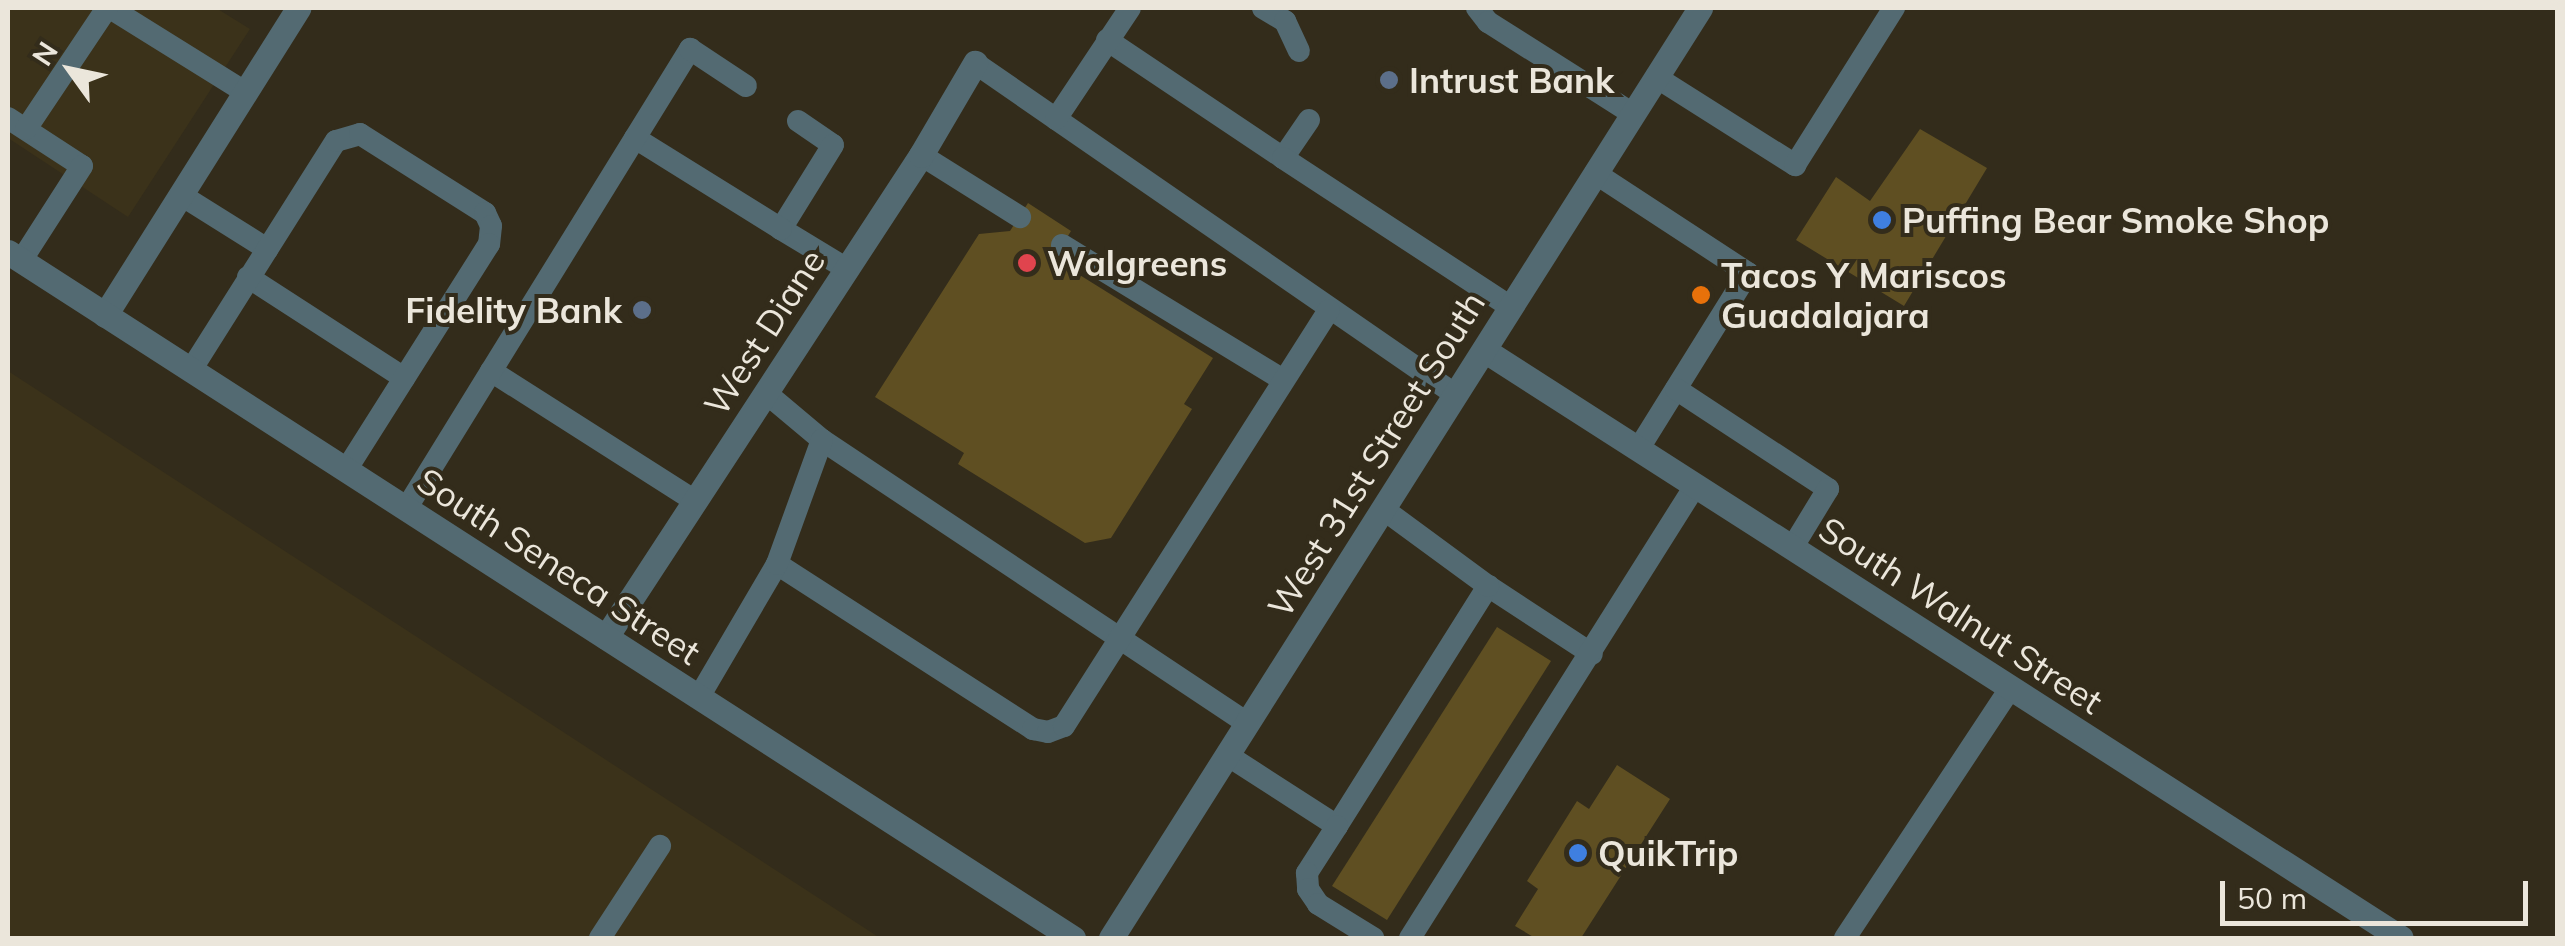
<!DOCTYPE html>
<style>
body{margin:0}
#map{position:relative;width:2565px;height:946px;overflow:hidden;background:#332c1b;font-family:Mulish,sans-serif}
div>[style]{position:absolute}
.built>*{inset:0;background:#3b321a}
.building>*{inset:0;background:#5f4f22}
.service>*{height:22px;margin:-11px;padding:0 11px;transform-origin:11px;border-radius:11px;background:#536a72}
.minor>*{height:25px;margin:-12.5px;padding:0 12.5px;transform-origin:12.5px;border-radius:12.5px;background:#536a72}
.tertiary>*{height:25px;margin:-12.5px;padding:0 12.5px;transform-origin:12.5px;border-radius:12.5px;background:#536a72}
.dots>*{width:28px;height:28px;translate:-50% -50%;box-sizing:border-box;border:5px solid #332c1b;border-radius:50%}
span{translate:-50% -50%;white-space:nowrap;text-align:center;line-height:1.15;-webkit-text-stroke:8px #332c1b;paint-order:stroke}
.poi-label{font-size:35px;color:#ebe6db;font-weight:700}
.left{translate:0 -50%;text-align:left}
.right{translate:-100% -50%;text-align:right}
.street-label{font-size:35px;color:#ebe6db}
.frame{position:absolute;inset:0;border:10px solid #ebe6db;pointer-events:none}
.north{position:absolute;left:20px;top:20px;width:100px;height:100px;-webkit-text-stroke:8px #332c1b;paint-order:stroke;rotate:303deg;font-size:28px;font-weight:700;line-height:40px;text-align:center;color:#ebe6db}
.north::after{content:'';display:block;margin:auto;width:35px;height:45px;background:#ebe6db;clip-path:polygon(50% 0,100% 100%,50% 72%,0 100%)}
.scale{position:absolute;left:2220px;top:881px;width:308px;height:45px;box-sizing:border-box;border:5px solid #ebe6db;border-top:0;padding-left:12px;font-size:30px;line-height:35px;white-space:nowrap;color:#ebe6db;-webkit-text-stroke:8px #332c1b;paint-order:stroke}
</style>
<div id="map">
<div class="built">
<i style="clip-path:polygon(8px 8px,216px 8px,250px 29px,128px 217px,8px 138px)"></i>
<i style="clip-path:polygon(8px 371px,880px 938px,8px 938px)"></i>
</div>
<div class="building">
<i style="clip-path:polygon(1920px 129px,1987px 168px,1904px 306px,1796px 240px,1836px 177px,1870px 201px)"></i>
<i style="clip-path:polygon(1028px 203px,1071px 231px,1054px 259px,1213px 358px,1184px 404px,1192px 409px,1111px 538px,1085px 543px,958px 464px,964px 453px,875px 397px,979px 234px,1010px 231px)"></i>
<i style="clip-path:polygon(1497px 627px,1551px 661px,1387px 920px,1332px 886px)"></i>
<i style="clip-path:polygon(1617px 765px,1670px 799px,1581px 938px,1535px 938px,1515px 926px,1538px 889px,1527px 881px,1577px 801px,1589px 809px)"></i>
</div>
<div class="service">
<i style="left:110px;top:8px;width:159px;rotate:31.9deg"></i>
<i style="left:1263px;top:8px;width:26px;rotate:31deg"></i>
<i style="left:1285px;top:21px;width:33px;rotate:65deg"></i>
<i style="left:1477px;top:8px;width:18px;rotate:52deg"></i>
<i style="left:1488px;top:22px;width:172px;rotate:32.4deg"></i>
<i style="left:1107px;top:40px;width:212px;rotate:33.8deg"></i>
<i style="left:1283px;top:158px;width:46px;rotate:-55.6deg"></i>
<i style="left:975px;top:63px;width:584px;rotate:34.61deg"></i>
<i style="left:1656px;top:77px;width:165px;rotate:32.3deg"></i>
<i style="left:1795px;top:165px;width:186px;rotate:-57.8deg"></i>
<i style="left:8px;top:118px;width:88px;rotate:33deg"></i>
<i style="left:82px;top:166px;width:113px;rotate:122.7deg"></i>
<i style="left:1056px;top:119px;width:133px;rotate:-56.3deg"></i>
<i style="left:798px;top:121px;width:42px;rotate:34.4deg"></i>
<i style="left:833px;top:145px;width:99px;rotate:121.8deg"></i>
<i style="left:781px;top:229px;width:77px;rotate:31.2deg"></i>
<i style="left:26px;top:129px;width:146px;rotate:-56.2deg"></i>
<i style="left:635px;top:138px;width:172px;rotate:31.9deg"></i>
<i style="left:921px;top:155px;width:117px;rotate:32.1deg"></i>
<i style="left:1283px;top:158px;width:272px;rotate:33.2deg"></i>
<i style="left:1595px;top:173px;width:183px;rotate:33.2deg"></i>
<i style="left:1748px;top:273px;width:208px;rotate:121.9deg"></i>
<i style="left:181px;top:195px;width:102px;rotate:32.1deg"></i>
<i style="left:1062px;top:245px;width:259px;rotate:31.4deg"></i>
<i style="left:248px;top:277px;width:186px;rotate:32.9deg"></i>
<i style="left:191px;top:370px;width:271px;rotate:-57.7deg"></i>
<i style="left:336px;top:141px;width:25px;rotate:-16deg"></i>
<i style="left:360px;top:134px;width:148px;rotate:32.3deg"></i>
<i style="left:485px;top:213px;width:14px;rotate:65deg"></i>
<i style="left:491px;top:226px;width:18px;rotate:96deg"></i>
<i style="left:489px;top:244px;width:267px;rotate:122.3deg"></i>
<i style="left:491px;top:371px;width:242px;rotate:32.5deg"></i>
<i style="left:1676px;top:389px;width:182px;rotate:33.3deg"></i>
<i style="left:1828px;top:489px;width:69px;rotate:121.4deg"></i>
<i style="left:766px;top:393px;width:73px;rotate:40deg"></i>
<i style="left:822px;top:440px;width:511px;rotate:33.66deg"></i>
<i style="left:406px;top:509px;width:541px;rotate:-58.31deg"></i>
<i style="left:690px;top:49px;width:67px;rotate:33.5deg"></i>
<i style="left:777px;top:564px;width:305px;rotate:32.8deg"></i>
<i style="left:1033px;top:729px;width:15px;rotate:11deg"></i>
<i style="left:1048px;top:732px;width:17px;rotate:-21deg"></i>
<i style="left:1064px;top:726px;width:493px;rotate:-57.5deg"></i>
<i style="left:1488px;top:586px;width:124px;rotate:33.2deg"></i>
<i style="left:699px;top:697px;width:154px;rotate:-59.6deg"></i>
<i style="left:777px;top:564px;width:132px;rotate:-70.1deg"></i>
<i style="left:1227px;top:755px;width:131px;rotate:32.8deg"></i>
<i style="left:1337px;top:826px;width:284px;rotate:-57.8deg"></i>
<i style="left:1488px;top:586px;width:130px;rotate:-143.7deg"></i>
<i style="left:1337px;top:826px;width:56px;rotate:122.6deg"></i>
<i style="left:1307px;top:873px;width:16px;rotate:86deg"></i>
<i style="left:1308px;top:889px;width:18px;rotate:56deg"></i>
<i style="left:1318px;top:904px;width:65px;rotate:31.7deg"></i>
<i style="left:600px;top:938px;width:110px;rotate:-56.9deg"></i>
<i style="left:1410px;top:938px;width:534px;rotate:-57.77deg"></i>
<i style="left:1845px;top:938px;width:299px;rotate:-56.5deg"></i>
</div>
<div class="minor">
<i style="left:105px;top:315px;width:363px;rotate:-57.8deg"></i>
<i style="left:1484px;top:350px;width:1089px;rotate:32.67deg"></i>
<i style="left:606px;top:637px;width:576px;rotate:-56.83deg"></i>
<i style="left:921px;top:155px;width:107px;rotate:-59.6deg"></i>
</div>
<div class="tertiary">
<i style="left:8px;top:252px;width:1267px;rotate:32.79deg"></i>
<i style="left:1111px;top:938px;width:1101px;rotate:-57.65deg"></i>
</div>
<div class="dots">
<i style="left:1389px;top:80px;background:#5c6f8a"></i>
<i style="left:1882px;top:220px;background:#3f7fe0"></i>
<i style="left:1027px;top:263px;background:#e0444e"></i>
<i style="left:1701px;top:295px;background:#e8710a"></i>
<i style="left:642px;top:310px;background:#5c6f8a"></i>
<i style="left:1578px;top:853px;background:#3f7fe0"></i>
</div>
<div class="poi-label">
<span class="left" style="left:1409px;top:80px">Intrust Bank</span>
<span class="left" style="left:1902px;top:220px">Puffing Bear Smoke Shop</span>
<span class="left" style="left:1047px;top:263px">Walgreens</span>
<span class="left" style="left:1721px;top:295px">Tacos Y Mariscos<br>Guadalajara</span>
<span class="right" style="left:622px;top:310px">Fidelity Bank</span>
<span class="left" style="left:1598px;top:853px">QuikTrip</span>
</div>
<div class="street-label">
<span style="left:764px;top:332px;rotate:-57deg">West Diane</span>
<span style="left:1376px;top:454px;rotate:-58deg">West 31st Street South</span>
<span style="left:559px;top:566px;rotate:33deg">South Seneca Street</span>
<span style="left:1961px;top:615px;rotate:33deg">South Walnut Street</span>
</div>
<div class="frame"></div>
<div class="north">N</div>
<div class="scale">50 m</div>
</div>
